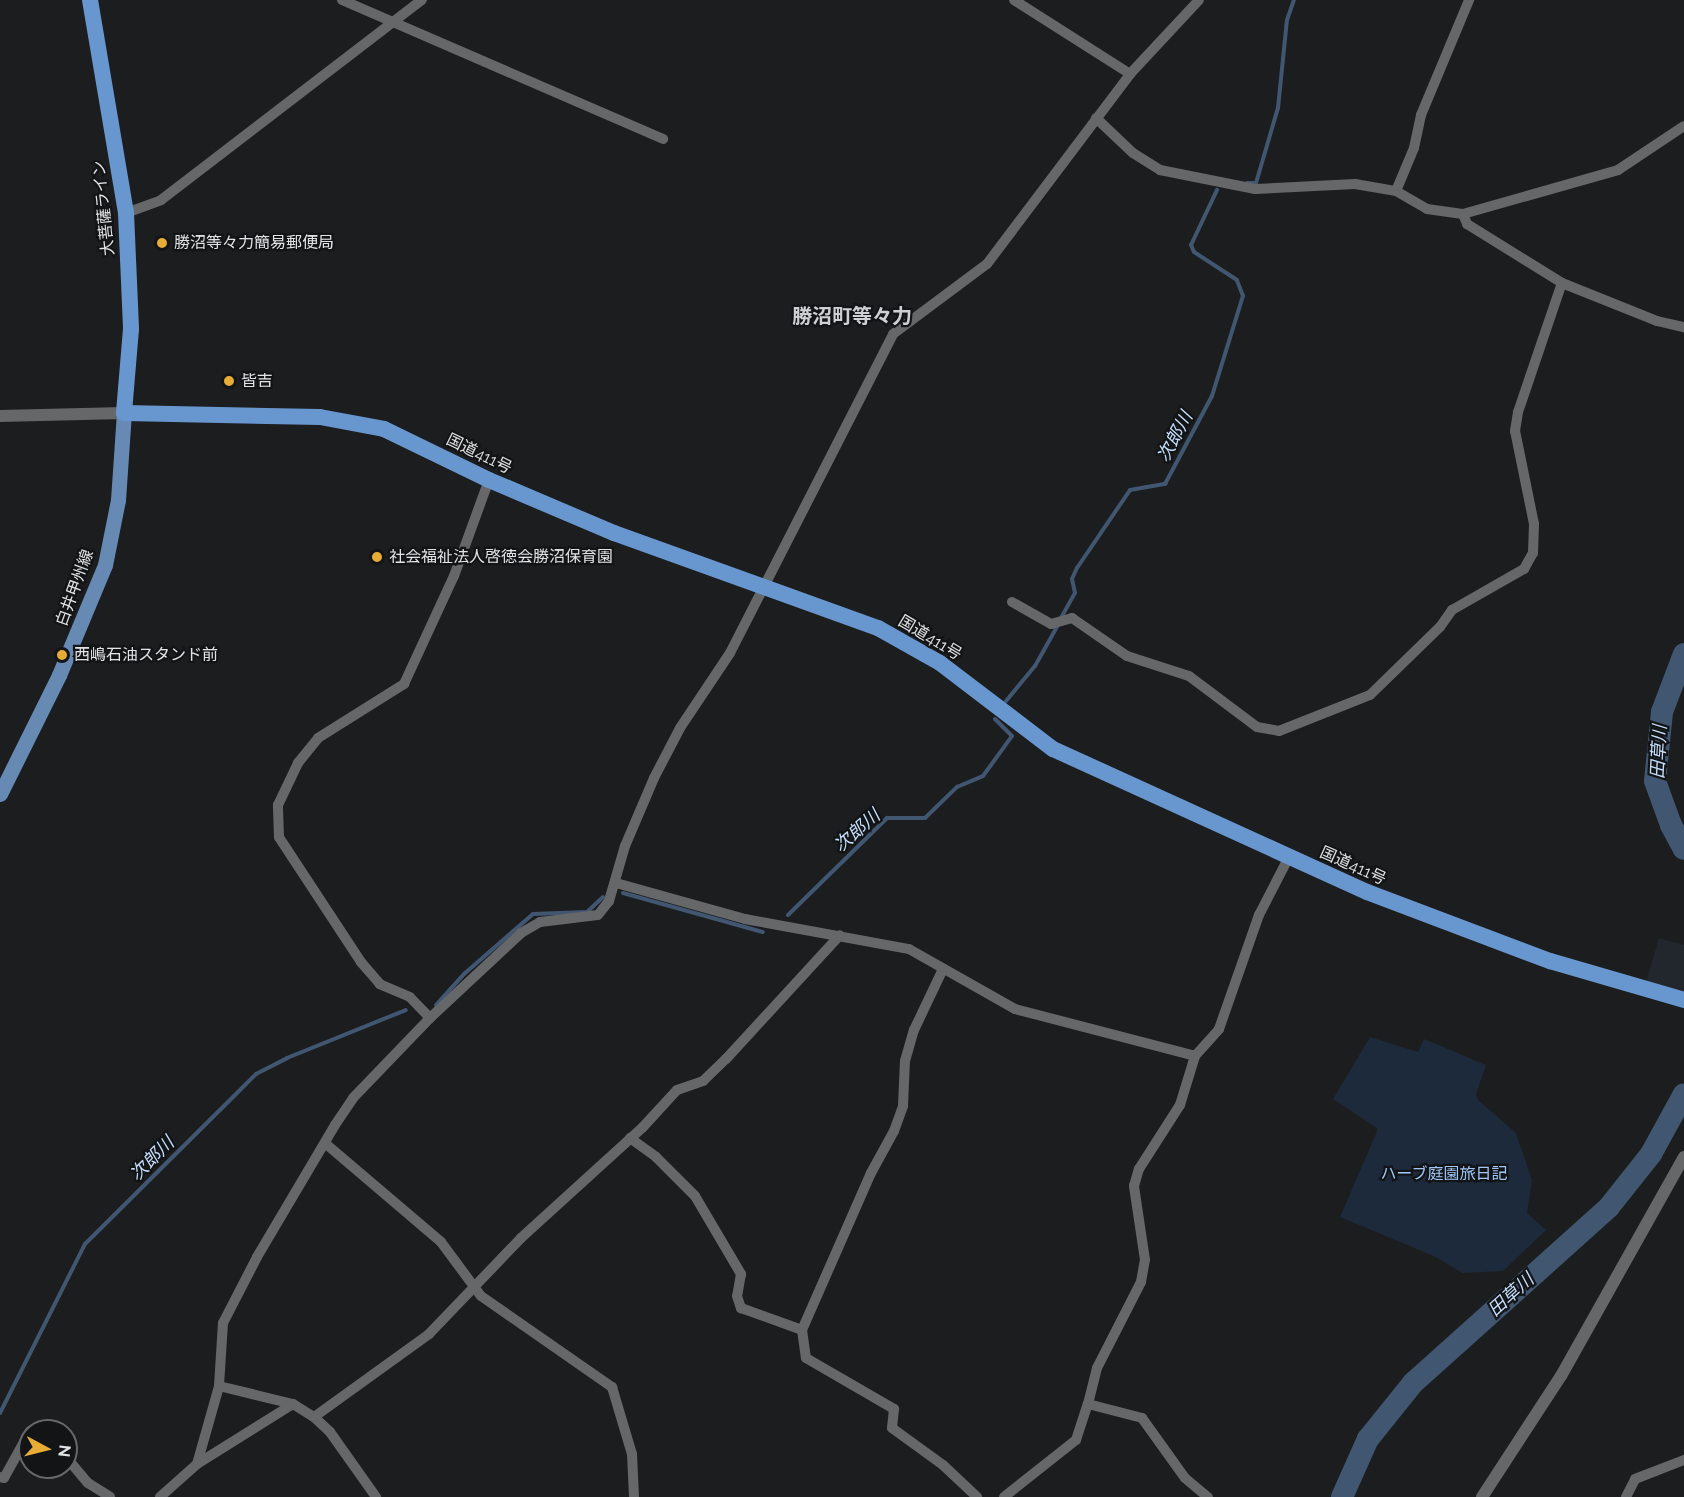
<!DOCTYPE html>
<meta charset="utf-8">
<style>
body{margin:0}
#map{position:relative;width:1684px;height:1497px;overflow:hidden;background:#1c1d1f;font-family:Raleway,"Noto Sans JP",sans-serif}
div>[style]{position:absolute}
.built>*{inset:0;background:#22272e}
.green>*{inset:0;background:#1d2a3b}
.stream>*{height:4px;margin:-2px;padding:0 2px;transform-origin:2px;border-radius:2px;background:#405671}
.river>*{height:22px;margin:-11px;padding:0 11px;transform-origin:11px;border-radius:11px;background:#405671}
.minor>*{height:10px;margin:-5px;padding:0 5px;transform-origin:5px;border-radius:5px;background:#656769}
.tertiary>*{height:12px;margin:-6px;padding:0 6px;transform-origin:6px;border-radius:6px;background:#656769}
.primary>*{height:15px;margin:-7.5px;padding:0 7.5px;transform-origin:7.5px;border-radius:7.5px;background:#678ab5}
.trunk>*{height:16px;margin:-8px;padding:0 8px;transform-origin:8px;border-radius:8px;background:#6896ce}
.dots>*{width:16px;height:16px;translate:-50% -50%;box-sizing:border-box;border:3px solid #121416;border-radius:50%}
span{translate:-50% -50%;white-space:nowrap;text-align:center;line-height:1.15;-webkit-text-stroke:4.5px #121416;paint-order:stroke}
.street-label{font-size:16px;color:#e1e3e4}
.poi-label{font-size:16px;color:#e1e3e4}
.left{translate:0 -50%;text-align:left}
.park-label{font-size:16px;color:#9fc7f9}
.water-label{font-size:18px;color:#c5defc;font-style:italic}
.quarter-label{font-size:20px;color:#ced0d3;font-weight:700}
.north{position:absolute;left:18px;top:1419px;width:60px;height:60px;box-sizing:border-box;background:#121416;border:2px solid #656768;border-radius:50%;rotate:97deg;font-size:16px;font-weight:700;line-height:24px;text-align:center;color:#e1e3e4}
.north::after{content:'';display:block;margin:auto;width:21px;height:27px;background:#e7ac36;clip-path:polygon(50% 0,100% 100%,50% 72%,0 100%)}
</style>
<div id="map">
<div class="built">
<i style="clip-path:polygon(1659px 938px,1684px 945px,1684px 1000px,1644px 989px)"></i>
</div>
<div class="green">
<i style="clip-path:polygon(1370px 1037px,1418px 1052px,1424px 1039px,1486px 1065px,1476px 1094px,1478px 1100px,1516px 1133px,1532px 1180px,1527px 1213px,1546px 1230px,1503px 1271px,1462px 1273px,1436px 1257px,1340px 1217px,1378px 1129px,1333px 1099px)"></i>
</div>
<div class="stream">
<i style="left:1247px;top:183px;width:9px"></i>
<i style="left:1256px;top:183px;width:78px;rotate:-73.7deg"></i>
<i style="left:1278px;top:108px;width:88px;rotate:-84.2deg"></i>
<i style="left:1287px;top:20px;width:21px;rotate:-71deg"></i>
<i style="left:1061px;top:618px;width:29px;rotate:-61deg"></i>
<i style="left:1075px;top:593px;width:14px;rotate:-102deg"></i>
<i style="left:1072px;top:579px;width:12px;rotate:-66deg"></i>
<i style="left:1077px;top:568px;width:94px;rotate:-55.8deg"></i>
<i style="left:1130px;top:490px;width:36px;rotate:-10deg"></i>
<i style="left:1165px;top:484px;width:100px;rotate:-61.9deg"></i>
<i style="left:1212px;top:396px;width:105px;rotate:-72.8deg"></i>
<i style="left:1243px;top:296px;width:17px;rotate:-111deg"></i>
<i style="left:1237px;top:280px;width:51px;rotate:-146.9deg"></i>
<i style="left:1194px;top:252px;width:8px;rotate:-113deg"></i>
<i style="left:1191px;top:245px;width:61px;rotate:-64.7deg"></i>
<i style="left:1006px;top:701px;width:45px;rotate:-50.4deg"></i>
<i style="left:1035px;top:666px;width:47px;rotate:-60.7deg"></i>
<i style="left:623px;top:893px;width:145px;rotate:15.6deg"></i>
<i style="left:788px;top:915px;width:139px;rotate:-44.4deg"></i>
<i style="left:887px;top:818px;width:38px"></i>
<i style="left:925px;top:818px;width:45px;rotate:-44.1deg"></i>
<i style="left:957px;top:787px;width:28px;rotate:-23deg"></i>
<i style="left:983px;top:776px;width:49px;rotate:-54.1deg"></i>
<i style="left:1012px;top:736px;width:24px;rotate:-135deg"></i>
<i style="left:436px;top:1005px;width:42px;rotate:-47.9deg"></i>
<i style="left:464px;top:974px;width:91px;rotate:-41deg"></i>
<i style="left:533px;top:914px;width:54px;rotate:-2.1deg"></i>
<i style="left:587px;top:912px;width:22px;rotate:-43deg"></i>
<i style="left:0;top:1413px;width:189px;rotate:-63.3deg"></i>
<i style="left:85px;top:1244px;width:210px;rotate:-44.8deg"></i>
<i style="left:234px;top:1096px;width:31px;rotate:-45deg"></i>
<i style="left:256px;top:1074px;width:35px;rotate:-27deg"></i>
<i style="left:287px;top:1058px;width:128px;rotate:-22deg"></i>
</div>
<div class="river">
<i style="left:1684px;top:654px;width:62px;rotate:110.8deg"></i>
<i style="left:1662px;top:712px;width:69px;rotate:95.8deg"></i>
<i style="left:1655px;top:781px;width:47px;rotate:70deg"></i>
<i style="left:1671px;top:825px;width:27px;rotate:62deg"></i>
<i style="left:1342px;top:1497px;width:64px;rotate:-65.9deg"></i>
<i style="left:1368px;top:1439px;width:72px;rotate:-51.2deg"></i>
<i style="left:1413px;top:1383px;width:263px;rotate:-41.9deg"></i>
<i style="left:1609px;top:1207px;width:68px;rotate:-51.6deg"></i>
<i style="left:1651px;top:1154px;width:68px;rotate:-61.2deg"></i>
</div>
<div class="minor">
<i style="left:342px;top:0;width:350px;rotate:23.4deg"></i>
<i style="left:1014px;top:0;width:138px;rotate:32.5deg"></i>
<i style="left:1096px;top:118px;width:51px;rotate:43.4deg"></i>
<i style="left:1133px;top:153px;width:32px;rotate:32deg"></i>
<i style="left:1160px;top:170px;width:97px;rotate:11.3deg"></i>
<i style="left:1255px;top:189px;width:100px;rotate:-2.9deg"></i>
<i style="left:1355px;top:184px;width:42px;rotate:9.7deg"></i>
<i style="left:1396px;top:191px;width:36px;rotate:30deg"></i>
<i style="left:1427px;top:209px;width:36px;rotate:8deg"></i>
<i style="left:1463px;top:214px;width:161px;rotate:-15.8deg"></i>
<i style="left:1618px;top:170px;width:79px;rotate:-33.7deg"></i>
<i style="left:1396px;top:191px;width:47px;rotate:-67.3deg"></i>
<i style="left:1414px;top:148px;width:34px;rotate:-78deg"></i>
<i style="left:1421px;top:115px;width:125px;rotate:-67.3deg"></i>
<i style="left:126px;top:213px;width:37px;rotate:-20deg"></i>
<i style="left:161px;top:200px;width:329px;rotate:-37.5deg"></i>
<i style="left:1463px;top:214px;width:11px;rotate:68deg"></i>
<i style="left:1467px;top:224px;width:112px;rotate:31.8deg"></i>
<i style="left:1562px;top:283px;width:102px;rotate:21.8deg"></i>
<i style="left:1657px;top:321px;width:28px;rotate:13deg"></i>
<i style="left:1012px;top:602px;width:45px;rotate:29.4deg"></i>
<i style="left:1051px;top:624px;width:22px;rotate:-16deg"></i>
<i style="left:1072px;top:618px;width:67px;rotate:34.6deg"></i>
<i style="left:1127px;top:656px;width:65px;rotate:17.9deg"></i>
<i style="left:1189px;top:676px;width:85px;rotate:36.9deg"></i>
<i style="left:1257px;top:727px;width:22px;rotate:10deg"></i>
<i style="left:1279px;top:731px;width:98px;rotate:-21.6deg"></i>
<i style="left:1370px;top:695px;width:98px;rotate:-44.2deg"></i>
<i style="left:1440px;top:627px;width:21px;rotate:-55deg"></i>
<i style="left:1452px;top:610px;width:83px;rotate:-29.7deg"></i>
<i style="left:1524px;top:569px;width:18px;rotate:-61deg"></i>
<i style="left:1533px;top:553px;width:29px;rotate:-88deg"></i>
<i style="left:1534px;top:524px;width:95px;rotate:-101.5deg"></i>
<i style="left:1515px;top:431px;width:19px;rotate:-81deg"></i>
<i style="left:1518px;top:412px;width:136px;rotate:-71.2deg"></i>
<i style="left:616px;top:883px;width:134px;rotate:15.6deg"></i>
<i style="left:745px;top:919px;width:167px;rotate:10.4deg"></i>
<i style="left:909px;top:949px;width:122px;rotate:29.5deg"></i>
<i style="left:1015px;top:1009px;width:186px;rotate:14.6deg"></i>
<i style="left:430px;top:1018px;width:29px;rotate:-134deg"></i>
<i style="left:410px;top:997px;width:33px;rotate:-157deg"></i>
<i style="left:380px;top:984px;width:29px;rotate:-131deg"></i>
<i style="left:361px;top:962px;width:149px;rotate:-123.3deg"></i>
<i style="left:279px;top:837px;width:32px;rotate:-92deg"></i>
<i style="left:278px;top:805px;width:47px;rotate:-64.5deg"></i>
<i style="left:298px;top:763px;width:32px;rotate:-51deg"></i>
<i style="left:318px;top:738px;width:102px;rotate:-32.1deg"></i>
<i style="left:404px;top:684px;width:119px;rotate:-65.2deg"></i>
<i style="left:454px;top:576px;width:102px;rotate:-70deg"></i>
<i style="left:630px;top:1138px;width:32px;rotate:36deg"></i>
<i style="left:656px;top:1157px;width:55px;rotate:45deg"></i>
<i style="left:695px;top:1196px;width:91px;rotate:59.5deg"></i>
<i style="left:741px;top:1274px;width:22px;rotate:100deg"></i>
<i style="left:737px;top:1296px;width:13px;rotate:72deg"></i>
<i style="left:741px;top:1308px;width:65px;rotate:19.8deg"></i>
<i style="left:802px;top:1330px;width:28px;rotate:82deg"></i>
<i style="left:806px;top:1358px;width:102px;rotate:30.1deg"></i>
<i style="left:894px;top:1409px;width:19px;rotate:96deg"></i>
<i style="left:892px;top:1428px;width:63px;rotate:36deg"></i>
<i style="left:943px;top:1465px;width:47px;rotate:43.3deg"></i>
<i style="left:326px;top:1144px;width:151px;rotate:40.4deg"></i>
<i style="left:441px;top:1242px;width:67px;rotate:53.5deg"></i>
<i style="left:481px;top:1296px;width:160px;rotate:34.8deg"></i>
<i style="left:612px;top:1387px;width:70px;rotate:73.4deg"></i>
<i style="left:632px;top:1454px;width:43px;rotate:87.3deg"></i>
<i style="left:802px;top:1330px;width:171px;rotate:-66.3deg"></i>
<i style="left:871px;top:1173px;width:48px;rotate:-61.3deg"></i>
<i style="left:894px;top:1131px;width:27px;rotate:-70deg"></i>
<i style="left:903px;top:1106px;width:45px;rotate:-87.5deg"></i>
<i style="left:905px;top:1061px;width:32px;rotate:-74deg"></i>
<i style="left:914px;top:1030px;width:68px;rotate:-64.6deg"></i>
<i style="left:219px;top:1386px;width:76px;rotate:13.7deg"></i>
<i style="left:293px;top:1404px;width:25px;rotate:32deg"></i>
<i style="left:314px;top:1417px;width:22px;rotate:43deg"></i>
<i style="left:330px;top:1432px;width:80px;rotate:54.7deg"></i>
<i style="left:1088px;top:1404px;width:37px;rotate:-76deg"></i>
<i style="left:1097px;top:1368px;width:97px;rotate:-62.9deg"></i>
<i style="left:1141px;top:1282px;width:22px;rotate:-80deg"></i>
<i style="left:1145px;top:1260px;width:75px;rotate:-98.5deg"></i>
<i style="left:1134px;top:1186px;width:18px;rotate:-74deg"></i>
<i style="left:1139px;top:1169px;width:76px;rotate:-57.4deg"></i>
<i style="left:1180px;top:1105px;width:51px;rotate:-73deg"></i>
<i style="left:1195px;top:1056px;width:36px;rotate:-48deg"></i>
<i style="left:1219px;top:1029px;width:121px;rotate:-70.7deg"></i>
<i style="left:1259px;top:915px;width:65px;rotate:-62.7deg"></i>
<i style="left:314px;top:1417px;width:142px;rotate:-35.8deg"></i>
<i style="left:429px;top:1334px;width:133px;rotate:-46.2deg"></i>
<i style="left:521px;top:1238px;width:165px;rotate:-42.3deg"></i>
<i style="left:643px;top:1127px;width:50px;rotate:-47.4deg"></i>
<i style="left:677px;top:1090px;width:28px;rotate:-19deg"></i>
<i style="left:703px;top:1081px;width:32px;rotate:-44deg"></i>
<i style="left:726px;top:1059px;width:168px;rotate:-47.4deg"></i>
<i style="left:66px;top:1457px;width:34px;rotate:50deg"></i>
<i style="left:88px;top:1483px;width:26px;rotate:32deg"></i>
<i style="left:197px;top:1464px;width:81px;rotate:-74.2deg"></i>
<i style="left:219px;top:1386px;width:63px;rotate:-86.4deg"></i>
<i style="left:223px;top:1323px;width:74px;rotate:-62.7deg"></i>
<i style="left:257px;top:1257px;width:153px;rotate:-59.4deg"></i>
<i style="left:335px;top:1125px;width:32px;rotate:-56deg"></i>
<i style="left:353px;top:1098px;width:111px;rotate:-46.1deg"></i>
<i style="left:430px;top:1018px;width:125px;rotate:-43deg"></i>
<i style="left:521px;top:933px;width:22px;rotate:-30deg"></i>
<i style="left:540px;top:922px;width:58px;rotate:-6.9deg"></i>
<i style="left:598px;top:915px;width:18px;rotate:-52deg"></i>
<i style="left:609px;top:901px;width:57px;rotate:-73.8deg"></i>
<i style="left:625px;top:846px;width:74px;rotate:-66.9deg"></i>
<i style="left:654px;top:778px;width:56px;rotate:-62.5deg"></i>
<i style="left:680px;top:728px;width:90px;rotate:-56.3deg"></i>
<i style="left:730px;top:653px;width:358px;rotate:-62.9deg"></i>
<i style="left:893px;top:334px;width:117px;rotate:-36.7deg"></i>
<i style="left:987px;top:264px;width:238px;rotate:-53deg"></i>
<i style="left:1130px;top:74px;width:101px;rotate:-47deg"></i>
<i style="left:0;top:1477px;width:4px;rotate:14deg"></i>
<i style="left:4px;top:1478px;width:54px;rotate:-61deg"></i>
<i style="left:160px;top:1497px;width:50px;rotate:-41.7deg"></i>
<i style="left:197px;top:1464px;width:113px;rotate:-32deg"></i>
<i style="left:1004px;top:1497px;width:92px;rotate:-38.4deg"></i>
<i style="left:1076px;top:1440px;width:38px;rotate:-72deg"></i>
<i style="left:1088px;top:1404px;width:56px;rotate:14.5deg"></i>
<i style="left:1142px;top:1418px;width:74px;rotate:54.4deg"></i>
<i style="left:1185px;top:1478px;width:30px;rotate:40deg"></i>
<i style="left:1626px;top:1497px;width:20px;rotate:-63deg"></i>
<i style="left:1635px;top:1479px;width:53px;rotate:-21.2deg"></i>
</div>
<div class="tertiary">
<i style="left:0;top:416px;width:124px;rotate:-1.4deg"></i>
<i style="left:1482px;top:1497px;width:145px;rotate:-56.9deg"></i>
<i style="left:1561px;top:1376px;width:251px;rotate:-60.7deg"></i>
</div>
<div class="primary">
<i style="left:0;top:794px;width:133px;rotate:-63.6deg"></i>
<i style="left:59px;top:675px;width:119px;rotate:-67.3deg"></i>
<i style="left:105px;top:565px;width:66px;rotate:-78.7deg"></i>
<i style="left:118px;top:500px;width:87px;rotate:-86.1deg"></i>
</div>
<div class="trunk">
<i style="left:90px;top:0;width:216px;rotate:80.4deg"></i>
<i style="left:126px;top:213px;width:116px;rotate:87.5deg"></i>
<i style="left:131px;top:329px;width:84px;rotate:94.8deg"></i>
<i style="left:124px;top:413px;width:196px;rotate:1.2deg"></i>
<i style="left:320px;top:417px;width:65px;rotate:10.6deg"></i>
<i style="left:384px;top:429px;width:117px;rotate:25.9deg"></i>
<i style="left:489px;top:480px;width:136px;rotate:23deg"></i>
<i style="left:614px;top:533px;width:281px;rotate:19.8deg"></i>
<i style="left:878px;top:628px;width:71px;rotate:29.4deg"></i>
<i style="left:940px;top:663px;width:142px;rotate:37.3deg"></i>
<i style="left:1053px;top:749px;width:345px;rotate:24.5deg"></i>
<i style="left:1367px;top:892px;width:196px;rotate:20.7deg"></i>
<i style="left:1550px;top:961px;width:140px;rotate:16.2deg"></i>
</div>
<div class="dots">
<i style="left:162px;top:243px;background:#e7ac36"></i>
<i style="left:229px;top:381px;background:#e7ac36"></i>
<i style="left:377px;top:557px;background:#e7ac36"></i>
<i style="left:62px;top:655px;background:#e7ac36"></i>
</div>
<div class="street-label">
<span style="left:104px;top:208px;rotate:-96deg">大菩薩ライン</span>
<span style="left:479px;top:454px;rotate:26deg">国道411号</span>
<span style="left:75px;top:588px;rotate:-70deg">白井甲州線</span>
<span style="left:930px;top:638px;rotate:31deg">国道411号</span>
<span style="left:1353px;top:866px;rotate:24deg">国道411号</span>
</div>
<div class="poi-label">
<span class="left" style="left:174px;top:243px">勝沼等々力簡易郵便局</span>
<span class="left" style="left:241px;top:381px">皆吉</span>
<span class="left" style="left:389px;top:557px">社会福祉法人啓徳会勝沼保育園</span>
<span class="left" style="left:74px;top:655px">西嶋石油スタンド前</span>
</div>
<div class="park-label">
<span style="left:1444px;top:1174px">ハーブ庭園旅日記</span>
</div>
<div class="water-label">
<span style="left:1175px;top:437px;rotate:-62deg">次郎川</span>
<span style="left:1659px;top:752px;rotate:-87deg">田草川</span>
<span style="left:857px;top:831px;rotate:-41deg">次郎川</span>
<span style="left:152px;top:1159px;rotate:-45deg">次郎川</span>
<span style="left:1511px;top:1295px;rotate:-42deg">田草川</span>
</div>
<div class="quarter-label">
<span style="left:852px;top:316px">勝沼町等々力</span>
</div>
<div class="north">N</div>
</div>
